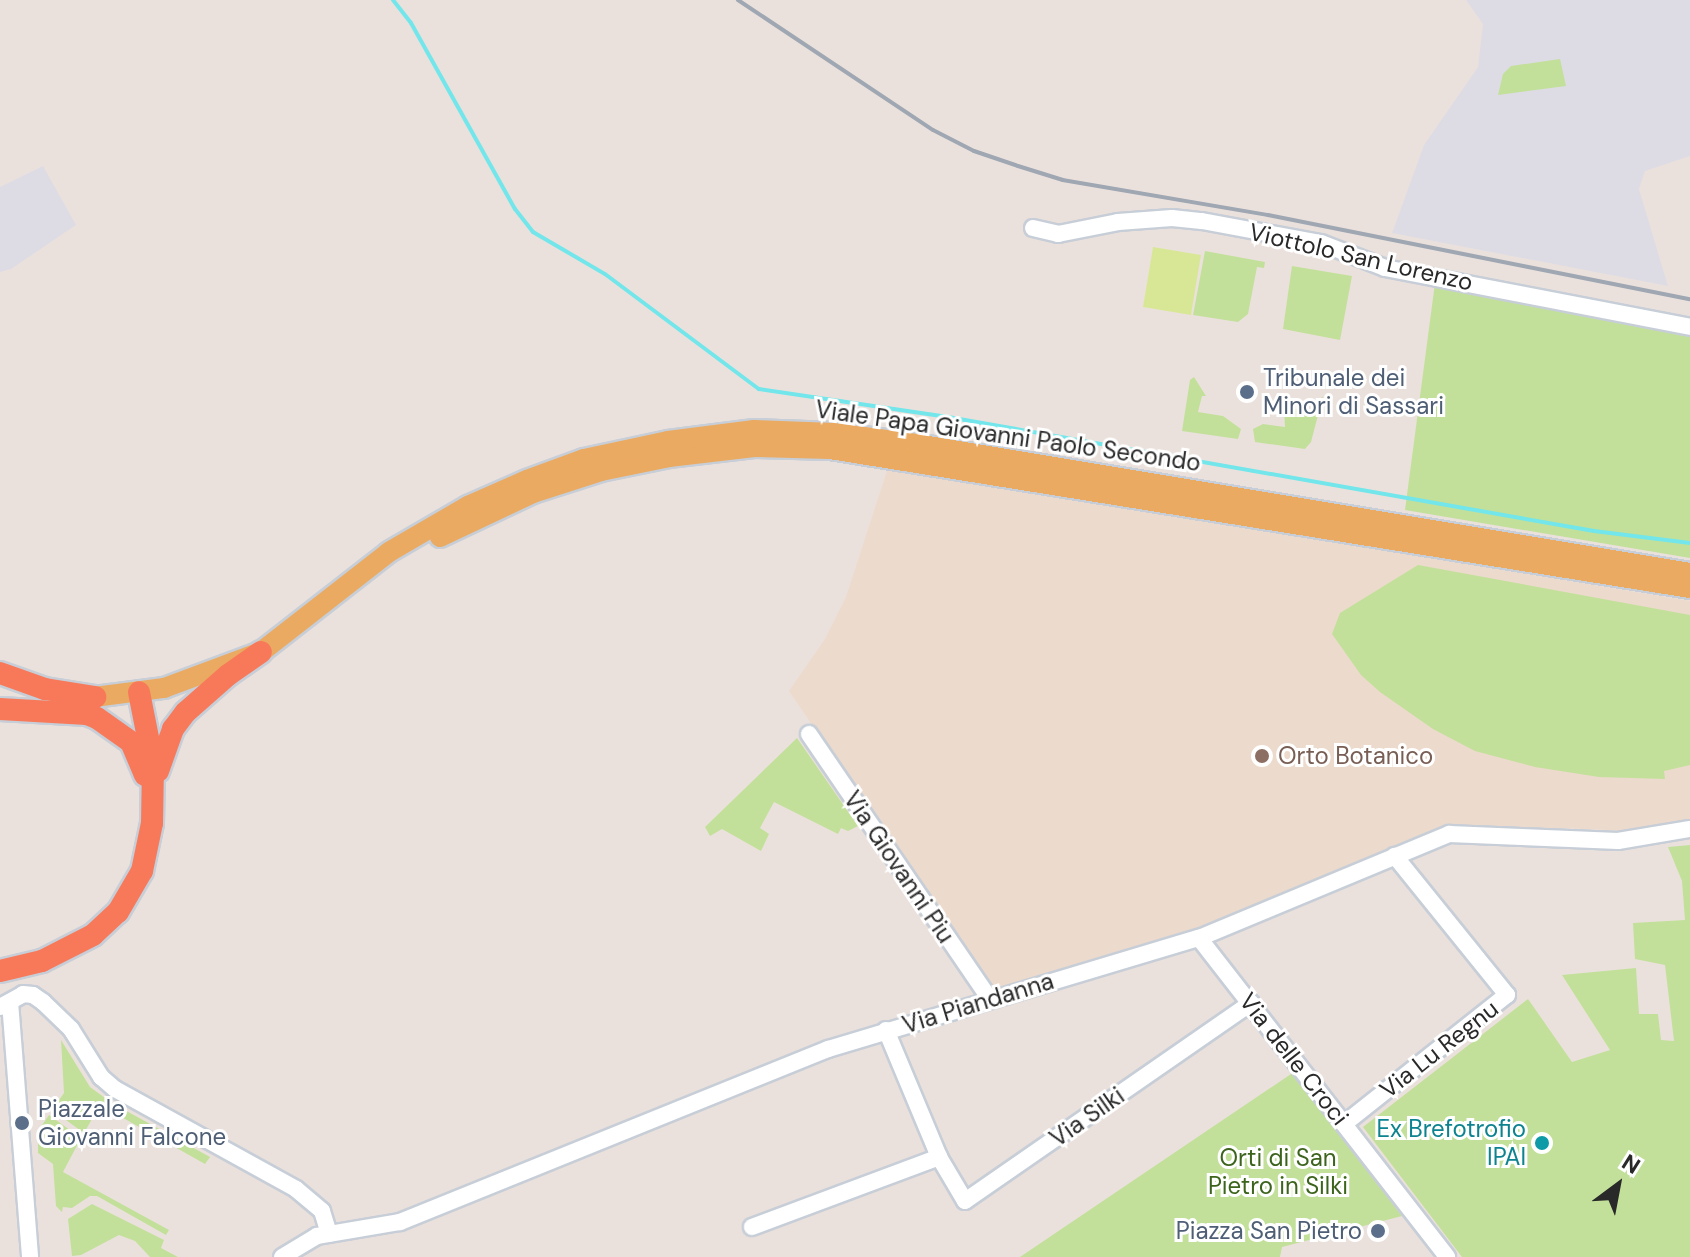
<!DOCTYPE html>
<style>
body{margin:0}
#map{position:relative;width:1690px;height:1257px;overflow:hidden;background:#ebe1dc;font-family:"DM Sans",sans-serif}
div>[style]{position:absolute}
.industrial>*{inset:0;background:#dddce4}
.education>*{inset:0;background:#ecdacc}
.green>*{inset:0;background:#c2e09a}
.pitch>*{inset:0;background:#d8e796}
.stream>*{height:4px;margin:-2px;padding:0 2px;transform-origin:2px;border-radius:2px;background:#72e6ea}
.roads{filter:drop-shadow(2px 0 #c7ced7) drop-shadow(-2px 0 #c7ced7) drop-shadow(0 2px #c7ced7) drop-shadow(0 -2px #c7ced7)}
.minor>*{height:16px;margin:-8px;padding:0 8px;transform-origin:8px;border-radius:8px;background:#fff}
.major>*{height:20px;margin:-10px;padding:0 10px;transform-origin:10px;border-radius:10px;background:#ebaa61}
.highway>*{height:22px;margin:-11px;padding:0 11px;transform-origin:11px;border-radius:11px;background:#f8795a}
.rail>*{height:4px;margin:-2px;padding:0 2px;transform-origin:2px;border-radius:2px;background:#9fa7b3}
.dots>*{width:22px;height:22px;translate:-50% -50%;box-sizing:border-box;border:4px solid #fff;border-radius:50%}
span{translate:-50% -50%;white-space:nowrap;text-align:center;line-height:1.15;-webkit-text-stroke:6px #fff;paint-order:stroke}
.street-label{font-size:24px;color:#292929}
.service-label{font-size:24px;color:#4e5e75}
.left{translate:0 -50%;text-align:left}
.right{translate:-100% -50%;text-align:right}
.education-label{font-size:24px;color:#785e54}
.culture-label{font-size:24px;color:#0d838f}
.park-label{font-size:24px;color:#3c641c}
.north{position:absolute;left:1578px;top:1145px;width:80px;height:80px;-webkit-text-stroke:6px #fff;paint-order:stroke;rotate:32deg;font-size:22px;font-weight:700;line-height:32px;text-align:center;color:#292929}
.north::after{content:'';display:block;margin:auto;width:28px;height:36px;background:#292929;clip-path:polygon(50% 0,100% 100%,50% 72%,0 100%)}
</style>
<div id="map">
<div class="industrial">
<i style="clip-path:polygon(1466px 0,1690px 0,1690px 156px,1645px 171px,1639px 189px,1668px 286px,1392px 233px,1424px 145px,1478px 67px,1483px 24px)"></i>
<i style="clip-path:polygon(43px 166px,76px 225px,11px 269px,0 272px,0 187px)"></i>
</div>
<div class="education">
<i style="clip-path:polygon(888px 468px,1690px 601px,1690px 822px,1633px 831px,1561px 828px,1446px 835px,1387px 851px,1204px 929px,994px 991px,789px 691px,825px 639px,846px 597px)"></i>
</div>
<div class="green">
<i style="clip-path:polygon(1560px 59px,1566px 86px,1498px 95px,1503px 74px,1511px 66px)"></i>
<i style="clip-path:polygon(1205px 251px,1265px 262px,1264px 268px,1257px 267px,1248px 314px,1238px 322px,1193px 315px)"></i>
<i style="clip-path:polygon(1292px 266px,1352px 276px,1340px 340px,1283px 329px)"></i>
<i style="clip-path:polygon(1435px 283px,1690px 336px,1690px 558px,1405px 510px)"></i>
<i style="clip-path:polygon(1194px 377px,1206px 396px,1202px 396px,1198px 412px,1223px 416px,1241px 429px,1238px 439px,1182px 431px,1190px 380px)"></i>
<i style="clip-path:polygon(1323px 396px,1311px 442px,1305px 449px,1255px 442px,1253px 429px,1263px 424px,1285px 427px,1284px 409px,1311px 409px)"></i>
<i style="clip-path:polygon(1418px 565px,1690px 615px,1690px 765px,1664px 771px,1665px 779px,1599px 777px,1535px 767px,1475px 751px,1433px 729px,1380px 692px,1361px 675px,1332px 634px,1340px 613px)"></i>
<i style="clip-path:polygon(797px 738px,858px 826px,848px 831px,841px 828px,838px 834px,774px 802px,760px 828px,769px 834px,761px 851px,722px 829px,710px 836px,705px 827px)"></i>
<i style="clip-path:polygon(1690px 845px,1690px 1257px,1462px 1257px,1363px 1127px,1528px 999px,1572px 1062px,1610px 1050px,1562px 975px,1636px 968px,1639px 1014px,1658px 1014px,1661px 1040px,1674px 1041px,1665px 965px,1635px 959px,1633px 923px,1685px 920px,1682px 881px,1668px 847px)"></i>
<i style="clip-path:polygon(61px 1040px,90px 1087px,112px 1103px,210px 1157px,205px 1164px,100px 1105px,84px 1133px,52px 1110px,64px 1093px)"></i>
<i style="clip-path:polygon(1294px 1072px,1402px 1216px,1282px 1247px,1280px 1257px,1020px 1257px)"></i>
<i style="clip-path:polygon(49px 1115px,81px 1138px,63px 1172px,169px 1230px,166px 1235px,97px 1196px,90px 1196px,72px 1208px,63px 1207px,62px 1212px,56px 1206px,53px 1164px,38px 1153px,38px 1131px)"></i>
<i style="clip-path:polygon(92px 1204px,164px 1240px,161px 1248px,178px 1257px,150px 1257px,135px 1241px,119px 1235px,81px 1255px,72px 1256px,68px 1219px)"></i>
</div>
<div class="pitch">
<i style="clip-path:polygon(1153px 247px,1201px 255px,1191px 315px,1143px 307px)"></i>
</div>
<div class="stream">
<i style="left:393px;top:0;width:29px;rotate:52deg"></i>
<i style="left:411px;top:23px;width:213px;rotate:60.8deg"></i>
<i style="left:515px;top:209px;width:29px;rotate:52deg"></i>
<i style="left:533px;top:232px;width:83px;rotate:30.3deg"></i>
<i style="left:605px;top:274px;width:192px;rotate:36.8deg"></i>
<i style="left:759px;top:389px;width:191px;rotate:8.4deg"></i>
<i style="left:948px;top:417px;width:656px;rotate:10.01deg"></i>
<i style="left:1594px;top:531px;width:97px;rotate:7.1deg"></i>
</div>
<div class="roads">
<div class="minor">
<i style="left:1033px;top:228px;width:26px;rotate:13deg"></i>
<i style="left:1058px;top:234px;width:61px;rotate:-11.3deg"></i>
<i style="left:1118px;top:222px;width:54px;rotate:-4.2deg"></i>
<i style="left:1172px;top:218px;width:30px;rotate:6deg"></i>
<i style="left:1202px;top:221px;width:121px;rotate:10.5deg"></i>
<i style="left:1321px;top:243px;width:69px;rotate:21.3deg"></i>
<i style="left:1385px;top:268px;width:311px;rotate:10.9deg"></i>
<i style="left:809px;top:734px;width:321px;rotate:55.7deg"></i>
<i style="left:1199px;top:938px;width:404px;rotate:52.1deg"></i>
<i style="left:10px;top:1002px;width:256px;rotate:85.5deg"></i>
<i style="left:0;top:1007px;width:26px;rotate:-29deg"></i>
<i style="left:23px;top:994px;width:10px;rotate:6deg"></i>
<i style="left:33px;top:995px;width:12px;rotate:35deg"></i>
<i style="left:43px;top:1002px;width:39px;rotate:44deg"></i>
<i style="left:71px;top:1029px;width:57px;rotate:58deg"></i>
<i style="left:101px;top:1077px;width:18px;rotate:41deg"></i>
<i style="left:115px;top:1089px;width:207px;rotate:28.9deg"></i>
<i style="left:296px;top:1189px;width:34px;rotate:40deg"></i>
<i style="left:322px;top:1211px;width:24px;rotate:73deg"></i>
<i style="left:886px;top:1030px;width:138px;rotate:67.3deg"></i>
<i style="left:939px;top:1157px;width:51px;rotate:59.4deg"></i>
<i style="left:965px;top:1201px;width:348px;rotate:-34.7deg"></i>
<i style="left:1344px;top:1124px;width:208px;rotate:-38.4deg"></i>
<i style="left:1507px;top:995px;width:179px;rotate:-128.9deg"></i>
<i style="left:752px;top:1227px;width:200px;rotate:-20.5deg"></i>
<i style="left:282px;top:1257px;width:41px;rotate:-31deg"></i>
<i style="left:317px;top:1236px;width:84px;rotate:-9.6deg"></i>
<i style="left:400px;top:1222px;width:462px;rotate:-22deg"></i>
<i style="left:828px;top:1049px;width:387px;rotate:-16.7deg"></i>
<i style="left:1199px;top:938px;width:271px;rotate:-22.6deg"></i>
<i style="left:1449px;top:834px;width:169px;rotate:2.4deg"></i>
<i style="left:1618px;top:841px;width:73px;rotate:-9.5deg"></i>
</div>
<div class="major">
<i style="left:440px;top:537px;width:103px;rotate:-25.3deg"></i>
<i style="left:533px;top:493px;width:71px;rotate:-17.9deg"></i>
<i style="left:601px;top:471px;width:69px;rotate:-11.6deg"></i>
<i style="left:669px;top:457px;width:88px;rotate:-6.6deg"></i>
<i style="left:756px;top:447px;width:74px;rotate:1.5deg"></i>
<i style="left:830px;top:449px;width:871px;rotate:9.18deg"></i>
<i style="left:79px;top:699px;width:86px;rotate:-7.4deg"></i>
<i style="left:164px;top:688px;width:103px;rotate:-20.4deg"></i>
<i style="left:261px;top:652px;width:162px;rotate:-38deg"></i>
<i style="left:389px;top:552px;width:91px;rotate:-30.2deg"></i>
<i style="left:468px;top:506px;width:64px;rotate:-23.8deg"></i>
<i style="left:527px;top:480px;width:61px;rotate:-20.2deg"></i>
<i style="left:584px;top:459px;width:86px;rotate:-12.1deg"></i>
<i style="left:668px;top:441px;width:87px;rotate:-7.3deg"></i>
<i style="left:754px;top:430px;width:80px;rotate:2.1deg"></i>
<i style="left:834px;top:433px;width:83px;rotate:7.6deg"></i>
<i style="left:916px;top:444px;width:785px;rotate:9.46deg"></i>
</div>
<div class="highway">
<i style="left:0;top:673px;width:48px;rotate:19.6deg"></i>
<i style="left:45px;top:689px;width:51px;rotate:9.1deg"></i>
<i style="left:0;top:709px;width:87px;rotate:3.3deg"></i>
<i style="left:87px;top:714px;width:11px;rotate:22deg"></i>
<i style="left:97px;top:718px;width:42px;rotate:35.2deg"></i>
<i style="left:131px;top:742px;width:36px;rotate:67deg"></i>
<i style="left:158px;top:771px;width:45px;rotate:-70.3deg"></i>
<i style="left:173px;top:729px;width:21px;rotate:-53deg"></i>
<i style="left:186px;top:712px;width:56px;rotate:-41.4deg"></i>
<i style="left:228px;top:675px;width:40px;rotate:-34.9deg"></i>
<i style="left:0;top:971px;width:43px;rotate:-13.4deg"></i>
<i style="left:42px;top:961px;width:57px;rotate:-27deg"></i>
<i style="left:93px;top:935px;width:34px;rotate:-43deg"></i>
<i style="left:118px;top:912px;width:48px;rotate:-59.7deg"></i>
<i style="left:142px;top:871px;width:49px;rotate:-78.2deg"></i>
<i style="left:152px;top:823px;width:60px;rotate:-89deg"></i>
<i style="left:153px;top:763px;width:72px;rotate:-101.2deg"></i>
</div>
</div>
<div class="rail">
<i style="left:738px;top:0;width:234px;rotate:33.7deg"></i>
<i style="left:933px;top:130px;width:46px;rotate:27.1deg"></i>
<i style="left:974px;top:151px;width:46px;rotate:18.8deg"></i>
<i style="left:1018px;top:166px;width:47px;rotate:17.3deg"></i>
<i style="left:1063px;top:180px;width:208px;rotate:9.7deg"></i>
<i style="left:1268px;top:215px;width:430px;rotate:11.3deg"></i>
</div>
<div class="dots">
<i style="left:1247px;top:392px;background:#5c6f8a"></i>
<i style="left:1262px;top:756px;background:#8d6e63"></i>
<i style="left:22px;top:1123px;background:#5c6f8a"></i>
<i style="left:1542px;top:1143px;background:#0f9aa8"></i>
<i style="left:1378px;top:1231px;background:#5c6f8a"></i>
</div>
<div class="street-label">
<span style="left:1361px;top:257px;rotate:13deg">Viottolo San Lorenzo</span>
<span style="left:1008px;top:436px;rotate:8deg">Viale Papa Giovanni Paolo Secondo</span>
<span style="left:899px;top:867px;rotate:56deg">Via Giovanni Piu</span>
<span style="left:978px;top:1003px;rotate:-17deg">Via Piandanna</span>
<span style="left:1439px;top:1049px;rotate:-38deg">Via Lu Regnu</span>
<span style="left:1294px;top:1059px;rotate:52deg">Via delle Croci</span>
<span style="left:1087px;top:1117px;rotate:-35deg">Via Silki</span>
</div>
<div class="service-label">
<span class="left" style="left:1263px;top:392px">Tribunale dei<br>Minori di Sassari</span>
<span class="left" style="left:38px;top:1123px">Piazzale<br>Giovanni Falcone</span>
<span class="right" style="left:1362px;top:1231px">Piazza San Pietro</span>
</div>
<div class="education-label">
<span class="left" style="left:1278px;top:756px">Orto Botanico</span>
</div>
<div class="culture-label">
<span class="right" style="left:1526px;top:1143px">Ex Brefotrofio<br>IPAI</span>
</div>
<div class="park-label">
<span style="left:1278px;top:1172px">Orti di San<br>Pietro in Silki</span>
</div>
<div class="north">N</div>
</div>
